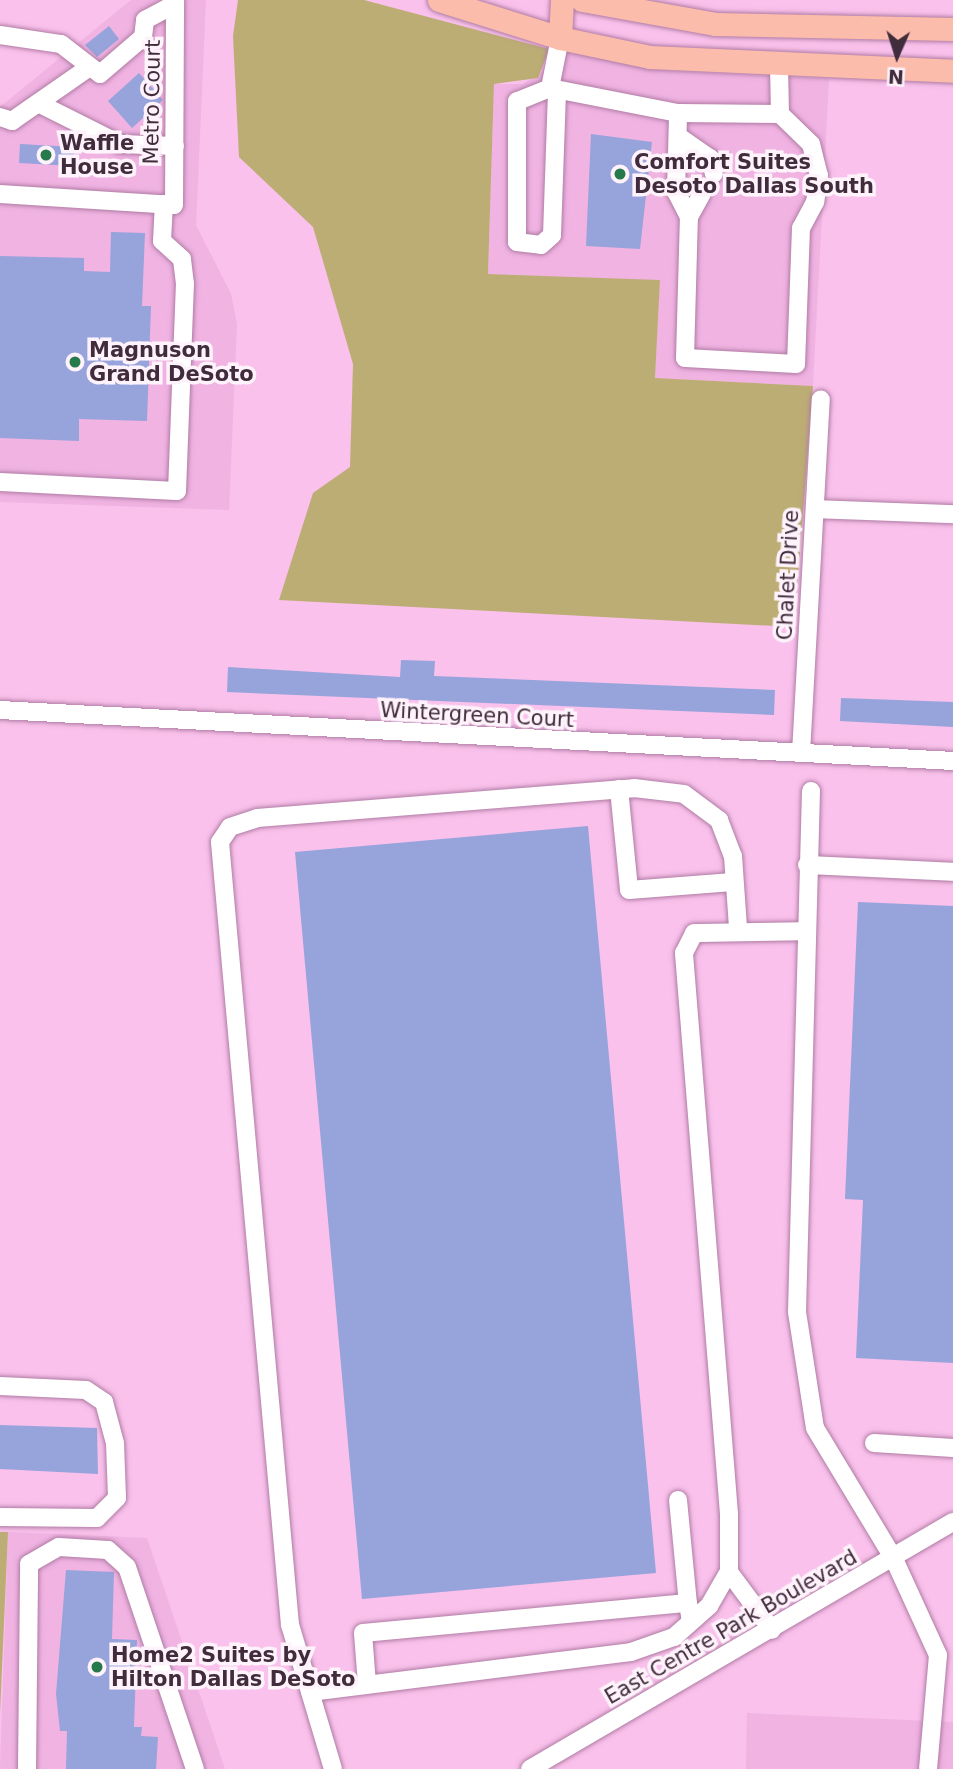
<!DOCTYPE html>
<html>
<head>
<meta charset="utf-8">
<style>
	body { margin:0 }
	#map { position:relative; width:953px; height:1769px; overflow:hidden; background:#f9c1eb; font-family:"DejaVu Sans",sans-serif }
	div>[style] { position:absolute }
	.built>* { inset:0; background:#f0b3e2 }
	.green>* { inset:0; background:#bcad74 }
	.building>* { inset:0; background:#97a3db }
	.roads { filter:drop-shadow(0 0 2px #b07ca4) drop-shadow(0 0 2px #b07ca4) }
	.minor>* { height:18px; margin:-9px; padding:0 9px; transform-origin:9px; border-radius:9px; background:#fff }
	.major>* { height:23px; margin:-11.5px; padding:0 11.5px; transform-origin:11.5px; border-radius:11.5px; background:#fcbcab }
	.dots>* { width:19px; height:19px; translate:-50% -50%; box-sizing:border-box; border:4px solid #fef2fb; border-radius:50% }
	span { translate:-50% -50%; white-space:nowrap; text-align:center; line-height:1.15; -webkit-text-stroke:7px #fef2fb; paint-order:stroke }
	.street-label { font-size:21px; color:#412c3c }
	.poi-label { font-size:21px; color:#412c3c; font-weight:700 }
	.left { translate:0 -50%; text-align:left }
	.north { position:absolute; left:862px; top:21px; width:70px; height:70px; -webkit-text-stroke:5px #fef2fb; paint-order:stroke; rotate:183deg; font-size:19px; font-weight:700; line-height:28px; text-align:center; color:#412c3c }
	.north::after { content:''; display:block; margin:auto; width:24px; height:32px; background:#412c3c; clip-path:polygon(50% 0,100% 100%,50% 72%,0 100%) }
</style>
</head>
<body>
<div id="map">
	<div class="built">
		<i style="clip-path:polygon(131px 0,206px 0,196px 225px,231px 294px,237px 324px,229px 510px,0 502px,0 107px)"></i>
		<i style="clip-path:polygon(549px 49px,670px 71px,829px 79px,813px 386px,655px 378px,660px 281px,488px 274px,494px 84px,523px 84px,545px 70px)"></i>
		<i style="clip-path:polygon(8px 1532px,147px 1538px,225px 1769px,0 1769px)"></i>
		<i style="clip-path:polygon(747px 1713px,953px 1722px,953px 1769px,746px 1769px)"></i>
	</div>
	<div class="green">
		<i style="clip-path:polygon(238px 0,364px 0,549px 49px,538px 78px,494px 84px,488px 274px,660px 280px,655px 378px,813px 386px,794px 627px,279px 600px,313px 493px,350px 467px,353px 364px,313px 227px,239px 157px,233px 36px)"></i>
		<i style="clip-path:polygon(0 1532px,8px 1532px,0 1713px)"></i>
	</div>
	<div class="building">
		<i style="clip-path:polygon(109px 26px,119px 39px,97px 57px,85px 45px)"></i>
		<i style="clip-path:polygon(139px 73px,163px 100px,132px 128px,108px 101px)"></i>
		<i style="clip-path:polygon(591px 134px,652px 142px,640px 249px,586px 246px)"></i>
		<i style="clip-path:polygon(20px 144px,74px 147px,73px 166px,19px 163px)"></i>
		<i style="clip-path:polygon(111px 232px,145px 233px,142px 306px,151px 306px,147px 421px,79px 419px,79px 441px,0 438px,0 256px,84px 258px,84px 271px,110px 272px)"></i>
		<i style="clip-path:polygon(401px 660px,435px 661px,434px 676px,775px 690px,774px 715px,227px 692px,228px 667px,400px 677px)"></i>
		<i style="clip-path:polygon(841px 698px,953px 702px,953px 727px,840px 721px)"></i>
		<i style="clip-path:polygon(588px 826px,656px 1573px,362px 1599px,295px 852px)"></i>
		<i style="clip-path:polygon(858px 902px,953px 906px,953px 1363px,856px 1358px,863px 1200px,845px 1199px)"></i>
		<i style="clip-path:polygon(0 1425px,97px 1428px,98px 1474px,0 1469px)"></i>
		<i style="clip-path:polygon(66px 1570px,114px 1572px,112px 1639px,137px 1640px,134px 1727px,142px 1727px,141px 1736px,158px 1737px,156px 1769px,66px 1769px,67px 1731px,60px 1731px,56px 1694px)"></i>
	</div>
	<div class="roads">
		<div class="minor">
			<i style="left:0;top:35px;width:62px;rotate:8.4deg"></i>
			<i style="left:61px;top:44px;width:49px;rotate:37.6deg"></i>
			<i style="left:100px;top:74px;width:57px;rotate:-40.7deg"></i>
			<i style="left:143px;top:37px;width:17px;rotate:-83deg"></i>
			<i style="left:145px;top:20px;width:34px;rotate:-28deg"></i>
			<i style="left:560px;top:38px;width:51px;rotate:101.3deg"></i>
			<i style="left:550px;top:88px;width:130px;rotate:11.1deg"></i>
			<i style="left:779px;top:66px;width:48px;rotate:88.8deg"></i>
			<i style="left:780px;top:114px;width:43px;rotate:44.1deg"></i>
			<i style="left:811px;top:144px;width:32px;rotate:76deg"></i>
			<i style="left:819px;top:175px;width:27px;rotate:98deg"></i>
			<i style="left:815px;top:202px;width:30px;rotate:118deg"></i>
			<i style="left:801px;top:228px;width:136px;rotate:92.1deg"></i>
			<i style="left:796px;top:364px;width:111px;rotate:-176.9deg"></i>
			<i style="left:685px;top:358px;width:141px;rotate:-88.4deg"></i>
			<i style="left:689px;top:217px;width:28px;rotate:-117deg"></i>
			<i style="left:676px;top:192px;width:79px;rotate:-88.5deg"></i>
			<i style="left:678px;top:113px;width:102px;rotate:0.6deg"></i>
			<i style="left:550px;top:88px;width:35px;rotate:158deg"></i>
			<i style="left:517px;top:101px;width:141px;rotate:90deg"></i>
			<i style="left:517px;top:242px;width:24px;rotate:7deg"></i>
			<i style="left:541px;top:245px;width:15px;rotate:-42deg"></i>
			<i style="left:552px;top:235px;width:143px;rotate:-88deg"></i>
			<i style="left:38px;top:103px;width:92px;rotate:26.6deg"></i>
			<i style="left:120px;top:144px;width:55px;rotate:2.1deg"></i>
			<i style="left:0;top:117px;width:13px;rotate:18deg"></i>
			<i style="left:12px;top:121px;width:93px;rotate:-34.9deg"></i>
			<i style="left:678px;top:136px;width:39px;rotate:35deg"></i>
			<i style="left:710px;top:158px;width:16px;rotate:76deg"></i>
			<i style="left:0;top:194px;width:174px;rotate:3.6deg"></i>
			<i style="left:174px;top:205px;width:205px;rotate:-89.7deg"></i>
			<i style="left:689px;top:217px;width:26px;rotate:-61deg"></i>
			<i style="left:0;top:482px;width:177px;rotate:2.9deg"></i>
			<i style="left:177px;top:491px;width:207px;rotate:-87.8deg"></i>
			<i style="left:185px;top:284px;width:25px;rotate:-97deg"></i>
			<i style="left:182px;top:259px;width:27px;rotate:-138deg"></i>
			<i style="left:162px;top:241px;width:37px;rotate:-87deg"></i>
			<i style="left:815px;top:509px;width:138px;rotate:2.1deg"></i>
			<i style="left:0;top:710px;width:954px;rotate:3.06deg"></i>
			<i style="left:801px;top:753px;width:354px;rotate:-86.8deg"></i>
			<i style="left:619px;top:789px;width:101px;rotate:84.3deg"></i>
			<i style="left:629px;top:890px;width:104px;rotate:-4.4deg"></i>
			<i style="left:811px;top:791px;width:521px;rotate:91.54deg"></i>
			<i style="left:797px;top:1312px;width:117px;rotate:81.2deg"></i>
			<i style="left:815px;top:1428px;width:153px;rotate:58.9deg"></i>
			<i style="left:894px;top:1559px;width:106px;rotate:65.4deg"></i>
			<i style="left:938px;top:1655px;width:114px;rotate:95deg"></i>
			<i style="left:807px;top:865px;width:146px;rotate:2.7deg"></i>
			<i style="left:0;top:1386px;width:86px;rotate:2.7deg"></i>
			<i style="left:86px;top:1390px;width:22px;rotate:34deg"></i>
			<i style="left:104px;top:1402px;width:42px;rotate:75deg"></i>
			<i style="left:115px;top:1443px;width:55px;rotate:87.9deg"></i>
			<i style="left:117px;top:1498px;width:28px;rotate:135deg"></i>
			<i style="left:97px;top:1518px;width:97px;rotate:-179.4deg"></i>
			<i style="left:874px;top:1443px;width:79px;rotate:3.6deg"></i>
			<i style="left:678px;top:1500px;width:103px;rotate:84.5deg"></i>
			<i style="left:729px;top:1572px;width:72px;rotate:53.4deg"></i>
			<i style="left:367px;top:1684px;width:51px;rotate:-94.5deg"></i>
			<i style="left:363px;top:1633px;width:326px;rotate:-5.3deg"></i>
			<i style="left:688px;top:1603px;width:18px;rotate:81deg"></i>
			<i style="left:310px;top:1692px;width:323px;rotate:-7.1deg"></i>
			<i style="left:631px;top:1652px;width:46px;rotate:-19.2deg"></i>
			<i style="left:674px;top:1637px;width:47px;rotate:-41.5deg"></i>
			<i style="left:709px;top:1606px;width:39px;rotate:-60deg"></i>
			<i style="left:729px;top:1572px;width:58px;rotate:-90deg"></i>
			<i style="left:729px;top:1514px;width:563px;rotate:-94.59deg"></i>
			<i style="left:684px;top:953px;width:22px;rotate:-63deg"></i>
			<i style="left:694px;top:933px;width:112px;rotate:-1deg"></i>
			<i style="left:27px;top:1769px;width:205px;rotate:-89.4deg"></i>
			<i style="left:29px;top:1564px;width:34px;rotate:-30deg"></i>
			<i style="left:59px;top:1547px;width:49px;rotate:3.5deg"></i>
			<i style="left:108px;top:1550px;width:25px;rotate:42deg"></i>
			<i style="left:127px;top:1567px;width:213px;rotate:71.4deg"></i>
			<i style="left:333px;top:1769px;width:150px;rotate:-106.6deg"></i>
			<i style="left:290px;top:1625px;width:786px;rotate:-95.11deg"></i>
			<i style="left:220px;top:842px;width:18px;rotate:-56deg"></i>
			<i style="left:230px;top:827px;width:28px;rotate:-18deg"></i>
			<i style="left:257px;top:818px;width:378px;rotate:-4.5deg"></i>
			<i style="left:634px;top:788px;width:50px;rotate:6.8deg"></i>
			<i style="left:684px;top:794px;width:44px;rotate:36.6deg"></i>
			<i style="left:719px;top:820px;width:39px;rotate:69deg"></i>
			<i style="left:733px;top:856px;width:71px;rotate:86deg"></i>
			<i style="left:530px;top:1769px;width:490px;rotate:-30.3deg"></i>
		</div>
		<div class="major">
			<i style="left:439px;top:0;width:127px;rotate:17.4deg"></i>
			<i style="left:560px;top:38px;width:92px;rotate:11.9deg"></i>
			<i style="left:650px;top:57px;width:303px;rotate:2.6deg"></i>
			<i style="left:582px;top:0;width:135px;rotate:10.2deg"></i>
			<i style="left:715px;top:24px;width:238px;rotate:1.2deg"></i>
			<i style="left:560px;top:38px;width:38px;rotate:-87deg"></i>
		</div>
	</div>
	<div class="dots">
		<i style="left:46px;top:155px;background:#25794b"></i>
		<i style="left:620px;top:174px;background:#25794b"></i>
		<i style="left:75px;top:362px;background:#25794b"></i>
		<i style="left:97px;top:1667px;background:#25794b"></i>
	</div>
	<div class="street-label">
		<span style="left:152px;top:102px;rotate:-89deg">Metro Court</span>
		<span style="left:788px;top:575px;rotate:-87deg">Chalet Drive</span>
		<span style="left:477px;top:715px;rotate:3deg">Wintergreen Court</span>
		<span style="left:731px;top:1627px;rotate:-30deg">East Centre Park Boulevard</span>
	</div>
	<div class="poi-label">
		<span class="left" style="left:60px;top:155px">Waffle<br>House</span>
		<span class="left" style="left:634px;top:174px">Comfort Suites<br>Desoto Dallas South</span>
		<span class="left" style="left:89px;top:362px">Magnuson<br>Grand DeSoto</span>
		<span class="left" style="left:111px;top:1667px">Home2 Suites by<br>Hilton Dallas DeSoto</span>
	</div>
	<div class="north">N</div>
</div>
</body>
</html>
